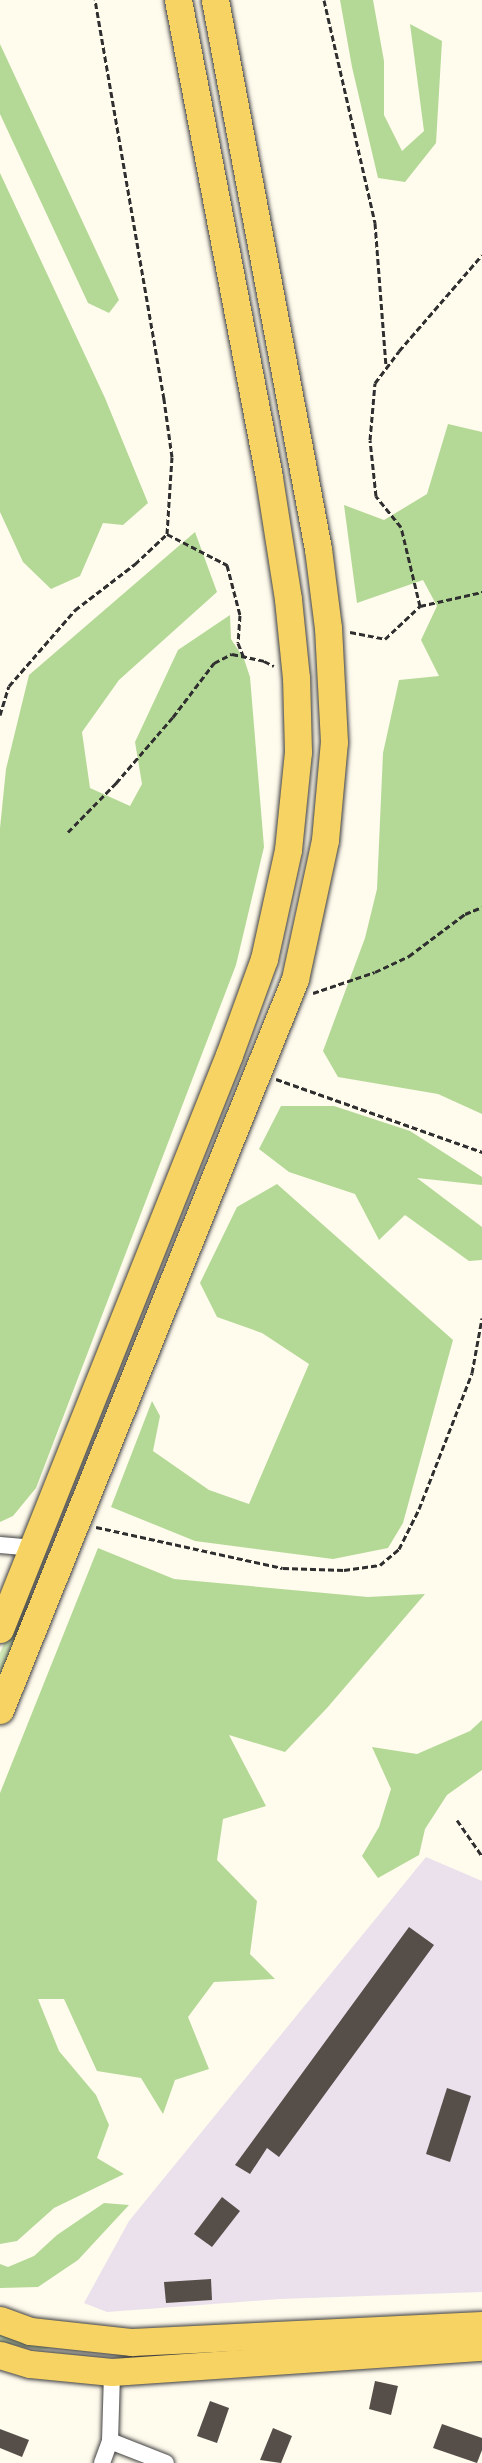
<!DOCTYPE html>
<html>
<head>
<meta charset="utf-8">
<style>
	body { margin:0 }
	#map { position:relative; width:482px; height:2463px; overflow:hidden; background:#fffbed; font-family:"Roboto Serif",serif }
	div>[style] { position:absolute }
	.industrial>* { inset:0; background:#eae1ec }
	.green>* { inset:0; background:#d1e8b7 }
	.forest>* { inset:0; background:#b4d996 }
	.building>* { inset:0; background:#554e49 }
	.path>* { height:3px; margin-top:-1.5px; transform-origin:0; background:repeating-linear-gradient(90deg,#2f2f2f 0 6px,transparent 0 9px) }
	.roads { filter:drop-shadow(0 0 2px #404040) drop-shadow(0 0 2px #404040) }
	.minor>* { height:16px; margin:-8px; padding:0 8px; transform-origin:8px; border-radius:8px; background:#fff }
	.primary>* { height:27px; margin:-13.5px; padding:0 13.5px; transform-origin:13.5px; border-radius:13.5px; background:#f7d364 }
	span { translate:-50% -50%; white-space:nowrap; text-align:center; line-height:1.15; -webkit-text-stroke:6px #fff; paint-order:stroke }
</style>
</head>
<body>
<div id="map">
	<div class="industrial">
		<i style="clip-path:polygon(426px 1857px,482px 1881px,482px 2292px,279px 2299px,107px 2312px,84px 2303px,129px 2221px)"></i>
	</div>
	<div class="green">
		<i style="clip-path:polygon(28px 1593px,32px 1597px,0 1678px,0 1653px,22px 1600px)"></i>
		<i style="clip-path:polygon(0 2330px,49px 2344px,49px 2348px,40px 2350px,10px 2344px,0 2341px)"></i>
	</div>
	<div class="forest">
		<i style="clip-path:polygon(340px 0,373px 0,384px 61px,384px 115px,402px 151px,424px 131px,410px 24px,442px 41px,436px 143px,405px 182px,378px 178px,352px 67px)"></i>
		<i style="clip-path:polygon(0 44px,119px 300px,109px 313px,88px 303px,0 114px)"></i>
		<i style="clip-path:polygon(0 173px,105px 398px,148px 503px,123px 525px,103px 523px,80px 576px,51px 589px,23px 562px,0 512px)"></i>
		<i style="clip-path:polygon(448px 424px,482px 432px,482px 1114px,438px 1094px,338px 1077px,323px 1051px,365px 938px,377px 889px,383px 753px,399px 680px,439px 676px,421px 640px,437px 606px,423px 580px,357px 603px,344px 505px,384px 520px,427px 494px)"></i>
		<i style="clip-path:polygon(195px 532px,217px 592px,119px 680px,82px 732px,90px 788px,130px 806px,142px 784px,135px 742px,178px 650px,230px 615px,231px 639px,244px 659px,250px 677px,264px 847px,236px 965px,36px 1488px,13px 1516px,0 1522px,0 828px,6px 769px,29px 675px)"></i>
		<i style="clip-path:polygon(281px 1106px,334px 1106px,410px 1131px,482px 1177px,482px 1185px,417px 1178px,482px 1227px,482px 1260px,469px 1261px,405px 1215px,379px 1240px,355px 1194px,289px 1172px,259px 1149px)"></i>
		<i style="clip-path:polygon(277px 1184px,453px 1340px,403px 1523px,388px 1548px,333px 1559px,195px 1541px,111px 1507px,152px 1401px,160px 1416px,153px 1451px,209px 1490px,249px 1504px,309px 1364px,262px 1333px,217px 1317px,200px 1283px,237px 1207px)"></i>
		<i style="clip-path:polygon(98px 1548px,174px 1579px,368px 1597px,425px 1594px,327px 1708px,285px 1752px,229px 1735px,266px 1806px,223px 1819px,217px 1860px,257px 1901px,250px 1954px,275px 1979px,214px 1982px,188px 2017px,209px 2069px,175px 2080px,163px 2114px,141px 2078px,97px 2071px,64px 1999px,38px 1999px,59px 2051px,96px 2095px,109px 2125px,97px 2158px,124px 2174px,54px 2208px,17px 2241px,0 2244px,0 1793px)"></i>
		<i style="clip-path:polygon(482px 1720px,482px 1770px,447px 1795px,425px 1829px,419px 1855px,378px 1878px,362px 1856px,379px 1827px,391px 1789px,372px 1747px,417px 1754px,470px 1731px)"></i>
		<i style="clip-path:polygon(104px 2203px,129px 2205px,78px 2260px,38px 2287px,0 2288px,0 2264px,8px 2267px,34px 2256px,57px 2235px)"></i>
	</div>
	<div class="building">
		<i style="clip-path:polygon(409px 1927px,434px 1945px,279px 2157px,267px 2148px,250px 2174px,235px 2165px)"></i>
		<i style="clip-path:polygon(447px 2088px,471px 2096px,450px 2162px,426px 2154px)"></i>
		<i style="clip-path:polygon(222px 2197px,240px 2211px,212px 2247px,194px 2234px)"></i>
		<i style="clip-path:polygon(211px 2279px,212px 2300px,166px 2303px,164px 2282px)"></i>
		<i style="clip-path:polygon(375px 2381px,398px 2386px,391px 2415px,369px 2409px)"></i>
		<i style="clip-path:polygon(210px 2401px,229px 2408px,217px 2443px,197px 2436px)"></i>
		<i style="clip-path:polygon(442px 2424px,482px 2438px,482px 2450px,477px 2463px,433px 2448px)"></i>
		<i style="clip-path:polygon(273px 2428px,292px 2436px,281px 2463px,260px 2460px)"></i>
		<i style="clip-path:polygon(0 2429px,29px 2440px,22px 2457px,0 2448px)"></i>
	</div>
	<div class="path">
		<i style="left:324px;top:0;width:229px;rotate:77.1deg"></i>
		<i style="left:375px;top:223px;width:143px;rotate:85.6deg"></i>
		<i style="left:167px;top:534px;width:68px;rotate:27.3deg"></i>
		<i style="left:227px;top:565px;width:52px;rotate:75.4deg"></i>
		<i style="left:240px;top:615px;width:28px;rotate:94deg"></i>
		<i style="left:238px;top:643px;width:16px;rotate:68deg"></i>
		<i style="left:420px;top:606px;width:81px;rotate:-103.5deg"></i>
		<i style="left:401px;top:527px;width:40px;rotate:-129deg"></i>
		<i style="left:376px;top:496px;width:56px;rotate:-96.1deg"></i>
		<i style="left:370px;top:440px;width:57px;rotate:-85deg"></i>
		<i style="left:375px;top:383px;width:40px;rotate:-53deg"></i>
		<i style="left:399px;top:351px;width:127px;rotate:-49.2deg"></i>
		<i style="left:350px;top:632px;width:36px;rotate:11deg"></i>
		<i style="left:385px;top:639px;width:48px;rotate:-43.3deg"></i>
		<i style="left:420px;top:606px;width:64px;rotate:-12.7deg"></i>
		<i style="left:0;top:715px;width:30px;rotate:-73deg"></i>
		<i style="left:9px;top:686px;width:101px;rotate:-49deg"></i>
		<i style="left:75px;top:610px;width:76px;rotate:-37.5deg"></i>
		<i style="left:135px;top:564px;width:44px;rotate:-43.2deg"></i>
		<i style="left:167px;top:534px;width:77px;rotate:-86.3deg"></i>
		<i style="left:172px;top:457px;width:59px;rotate:-97.9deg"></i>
		<i style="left:164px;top:399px;width:405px;rotate:-99.8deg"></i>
		<i style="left:68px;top:832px;width:69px;rotate:-45.6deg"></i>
		<i style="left:116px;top:783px;width:87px;rotate:-49.2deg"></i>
		<i style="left:173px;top:717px;width:68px;rotate:-52.8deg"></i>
		<i style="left:214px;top:663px;width:20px;rotate:-27deg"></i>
		<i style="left:232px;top:654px;width:33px;rotate:12deg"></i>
		<i style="left:264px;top:661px;width:11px;rotate:27deg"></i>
		<i style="left:313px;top:993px;width:65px;rotate:-18.7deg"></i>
		<i style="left:375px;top:972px;width:38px;rotate:-25deg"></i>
		<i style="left:409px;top:956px;width:70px;rotate:-36.9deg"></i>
		<i style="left:465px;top:914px;width:18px;rotate:-22deg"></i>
		<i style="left:276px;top:1079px;width:219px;rotate:19.5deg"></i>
		<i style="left:96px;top:1527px;width:191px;rotate:12.4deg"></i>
		<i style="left:283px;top:1568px;width:61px;rotate:1.9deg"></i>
		<i style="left:344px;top:1570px;width:36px;rotate:-8deg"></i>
		<i style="left:380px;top:1565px;width:25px;rotate:-40deg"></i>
		<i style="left:399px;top:1549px;width:45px;rotate:-63.4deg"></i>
		<i style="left:419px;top:1509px;width:146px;rotate:-68.7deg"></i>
		<i style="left:472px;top:1373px;width:56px;rotate:-79.7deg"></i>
		<i style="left:457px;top:1820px;width:44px;rotate:55.2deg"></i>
	</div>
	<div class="roads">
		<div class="minor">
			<i style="left:0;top:1545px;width:32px;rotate:5deg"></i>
			<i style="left:110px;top:2441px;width:60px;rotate:21.4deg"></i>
			<i style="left:102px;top:2463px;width:23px;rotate:-70deg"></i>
			<i style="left:110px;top:2441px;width:69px;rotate:-88.3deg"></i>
		</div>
		<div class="primary">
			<i style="left:0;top:1629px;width:618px;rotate:-68.25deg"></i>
			<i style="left:229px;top:1055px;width:102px;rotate:-70deg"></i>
			<i style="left:264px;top:959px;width:112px;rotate:-77.6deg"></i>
			<i style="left:288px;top:850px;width:99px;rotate:-84.2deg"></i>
			<i style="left:298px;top:752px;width:74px;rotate:-91.5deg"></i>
			<i style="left:296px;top:678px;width:79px;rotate:-95.8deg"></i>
			<i style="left:288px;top:599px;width:123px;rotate:-98.9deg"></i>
			<i style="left:269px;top:477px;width:486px;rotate:-100.8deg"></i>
			<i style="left:0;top:1710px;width:788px;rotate:-68.02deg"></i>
			<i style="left:295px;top:979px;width:142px;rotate:-77.8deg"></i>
			<i style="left:325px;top:840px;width:98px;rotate:-84.8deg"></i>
			<i style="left:334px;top:742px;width:114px;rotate:-93deg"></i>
			<i style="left:328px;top:628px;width:80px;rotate:-97.2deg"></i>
			<i style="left:318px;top:549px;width:559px;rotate:-100.63deg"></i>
			<i style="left:0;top:2320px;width:32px;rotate:20deg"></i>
			<i style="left:30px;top:2331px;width:103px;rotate:6.2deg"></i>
			<i style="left:132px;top:2342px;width:350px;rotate:-2.8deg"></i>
			<i style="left:0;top:2355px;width:31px;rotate:17deg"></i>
			<i style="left:30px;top:2364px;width:82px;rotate:5.6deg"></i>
			<i style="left:112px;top:2372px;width:371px;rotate:-3.9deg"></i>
		</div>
	</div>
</div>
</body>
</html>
